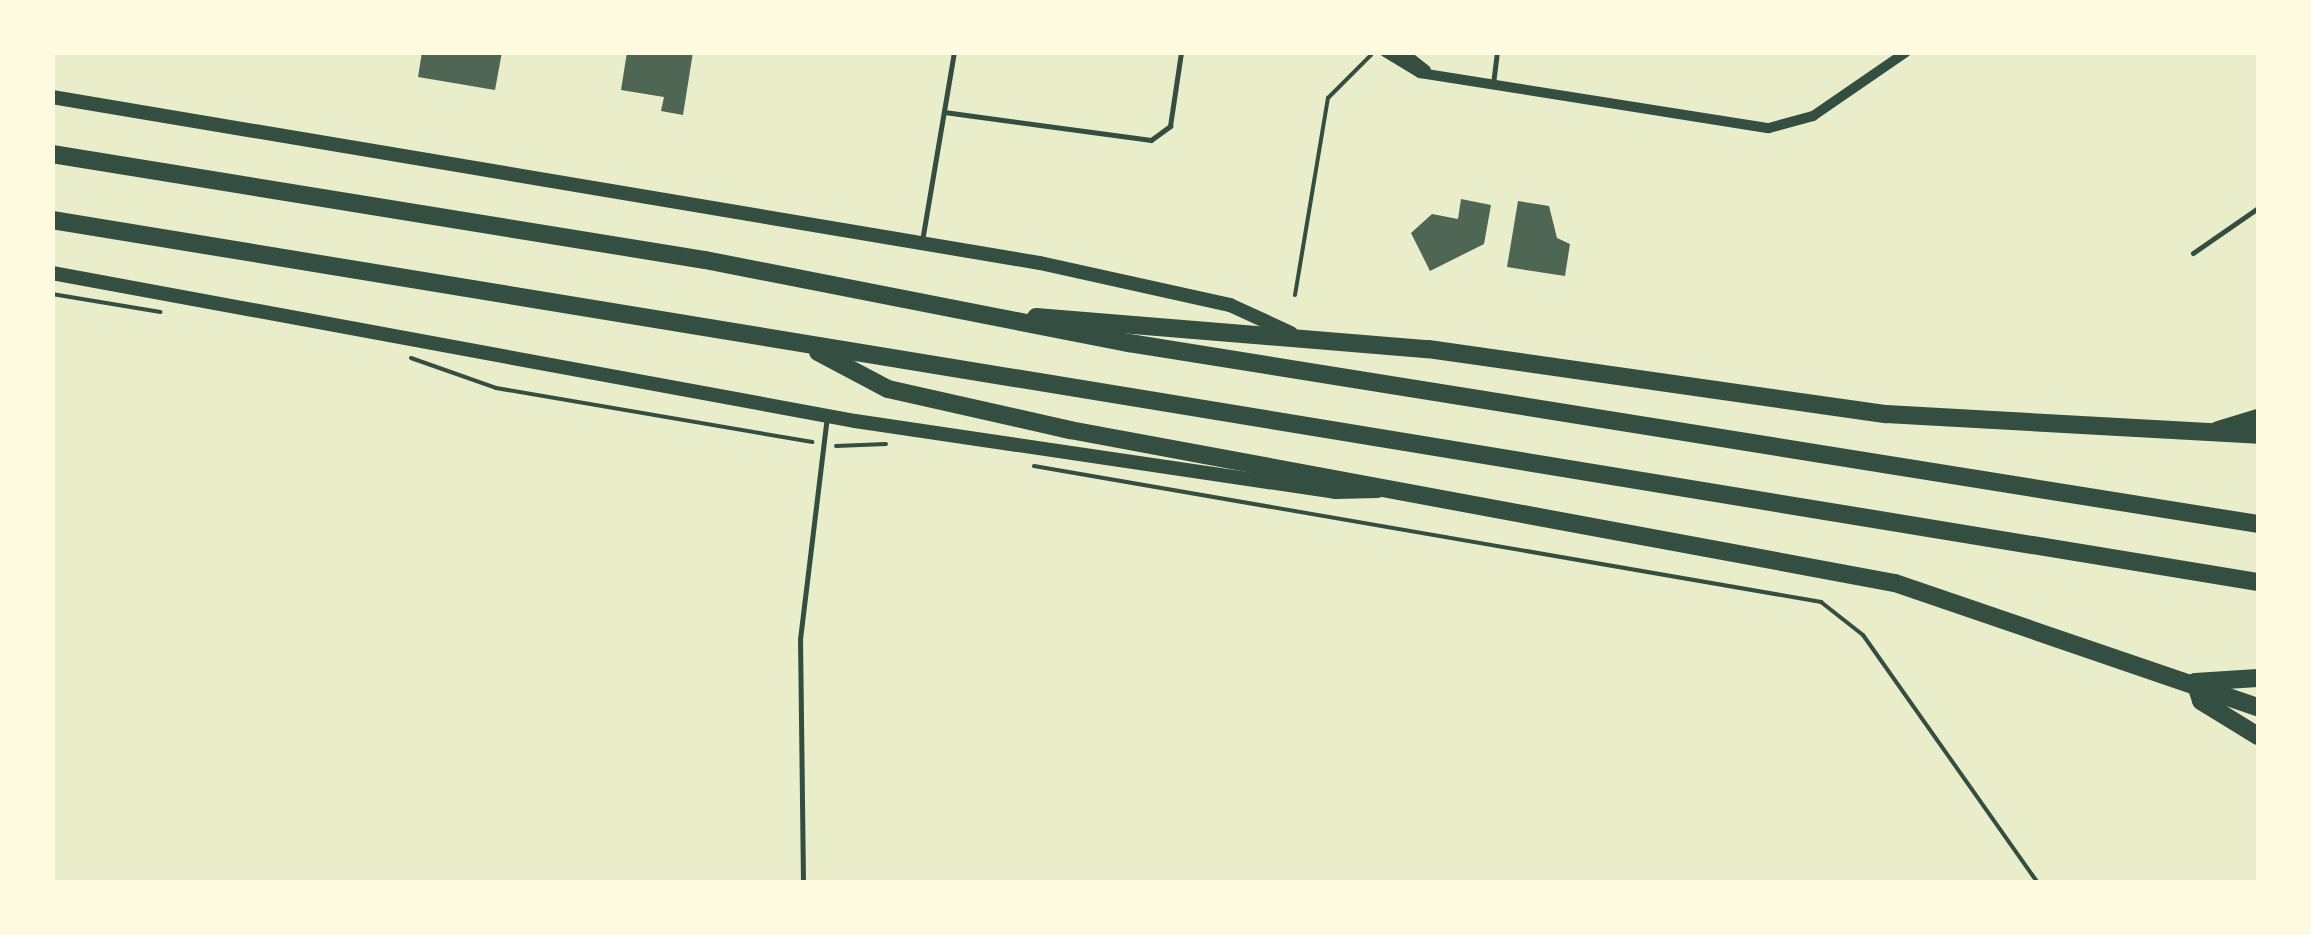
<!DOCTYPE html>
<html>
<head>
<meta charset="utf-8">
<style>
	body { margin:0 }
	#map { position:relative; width:2311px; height:935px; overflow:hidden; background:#e9edc9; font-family:Signika,sans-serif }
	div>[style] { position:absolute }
	.building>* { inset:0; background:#4f6655 }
	.path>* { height:4px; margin:-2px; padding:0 2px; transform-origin:2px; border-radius:2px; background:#344e41 }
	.service>* { height:5px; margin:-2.5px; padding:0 2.5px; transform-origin:2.5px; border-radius:2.5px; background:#344e41 }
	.minor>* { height:10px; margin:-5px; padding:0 5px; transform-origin:5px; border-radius:5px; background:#344e41 }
	.tertiary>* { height:14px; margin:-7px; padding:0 7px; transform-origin:7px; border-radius:7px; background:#344e41 }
	.trunk>* { height:18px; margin:-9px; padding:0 9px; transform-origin:9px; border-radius:9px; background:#344e41 }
	span { translate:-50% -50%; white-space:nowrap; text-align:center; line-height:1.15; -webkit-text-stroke:9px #fefae0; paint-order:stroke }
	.frame { position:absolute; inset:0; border:55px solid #fefae0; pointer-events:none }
</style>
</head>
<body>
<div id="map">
	<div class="building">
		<i style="clip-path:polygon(422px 52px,502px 52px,495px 90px,418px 77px)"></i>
		<i style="clip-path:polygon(627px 52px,693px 52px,683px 115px,661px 111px,664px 97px,621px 90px)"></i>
		<i style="clip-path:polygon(1461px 199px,1491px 205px,1484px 244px,1430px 271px,1411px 233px,1432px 214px,1458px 219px)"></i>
		<i style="clip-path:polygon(1518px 201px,1549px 206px,1557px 238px,1570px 244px,1565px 276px,1507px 267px)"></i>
	</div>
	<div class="path">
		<i style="left:52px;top:294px;width:110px;rotate:9.4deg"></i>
		<i style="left:1295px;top:295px;width:200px;rotate:-80.5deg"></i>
		<i style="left:1328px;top:98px;width:61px;rotate:-45deg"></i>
		<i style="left:411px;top:358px;width:90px;rotate:19.4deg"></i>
		<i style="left:496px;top:388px;width:321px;rotate:9.7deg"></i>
		<i style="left:836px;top:446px;width:50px;rotate:-2.3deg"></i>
		<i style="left:1034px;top:466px;width:799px;rotate:9.8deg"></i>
		<i style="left:1821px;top:602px;width:53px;rotate:38.2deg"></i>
		<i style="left:1863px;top:635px;width:302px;rotate:54.8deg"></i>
	</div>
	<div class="service">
		<i style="left:1493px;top:84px;width:32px;rotate:-83deg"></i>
		<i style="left:944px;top:112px;width:209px;rotate:7.7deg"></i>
		<i style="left:1151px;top:140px;width:24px;rotate:-36deg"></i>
		<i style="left:1170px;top:126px;width:75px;rotate:-81.5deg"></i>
		<i style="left:922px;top:241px;width:192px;rotate:-80.4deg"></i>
		<i style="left:2193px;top:253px;width:79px;rotate:-34.7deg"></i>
		<i style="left:803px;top:882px;width:243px;rotate:-90.7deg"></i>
		<i style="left:800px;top:639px;width:224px;rotate:-83.1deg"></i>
	</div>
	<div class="minor">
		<i style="left:1385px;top:52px;width:41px;rotate:31deg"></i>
		<i style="left:1420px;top:73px;width:353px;rotate:9deg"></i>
		<i style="left:1769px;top:128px;width:46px;rotate:-15.3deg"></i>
		<i style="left:1813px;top:116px;width:113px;rotate:-34.5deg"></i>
		<i style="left:1403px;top:52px;width:29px;rotate:38deg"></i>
	</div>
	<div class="tertiary">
		<i style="left:52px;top:97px;width:1002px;rotate:9.54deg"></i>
		<i style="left:1040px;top:263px;width:195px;rotate:12.5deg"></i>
		<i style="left:1230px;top:305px;width:67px;rotate:24.7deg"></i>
		<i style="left:52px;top:273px;width:817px;rotate:10.44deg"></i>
		<i style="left:855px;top:421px;width:485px;rotate:8.4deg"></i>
		<i style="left:1335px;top:492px;width:43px;rotate:-1.3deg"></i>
	</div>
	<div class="trunk">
		<i style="left:52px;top:154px;width:662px;rotate:9.22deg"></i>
		<i style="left:705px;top:260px;width:432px;rotate:11.1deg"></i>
		<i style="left:1129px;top:343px;width:1143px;rotate:9.11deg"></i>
		<i style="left:52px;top:220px;width:2236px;rotate:9.32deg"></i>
		<i style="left:1036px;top:317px;width:393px;rotate:4.7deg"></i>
		<i style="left:1428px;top:349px;width:463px;rotate:8.1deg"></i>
		<i style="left:1886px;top:414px;width:373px;rotate:3.2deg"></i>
		<i style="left:818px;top:352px;width:79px;rotate:27.9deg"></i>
		<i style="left:888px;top:389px;width:187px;rotate:12.7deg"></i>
		<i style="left:1070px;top:430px;width:839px;rotate:10.51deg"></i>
		<i style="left:1895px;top:583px;width:384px;rotate:18.9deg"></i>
		<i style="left:2218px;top:430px;width:42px;rotate:-16.7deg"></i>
		<i style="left:2195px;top:682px;width:20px;rotate:72deg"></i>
		<i style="left:2201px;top:701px;width:67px;rotate:31.6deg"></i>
		<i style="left:2195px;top:682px;width:63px;rotate:-3.6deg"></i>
	</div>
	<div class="frame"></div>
</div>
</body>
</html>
